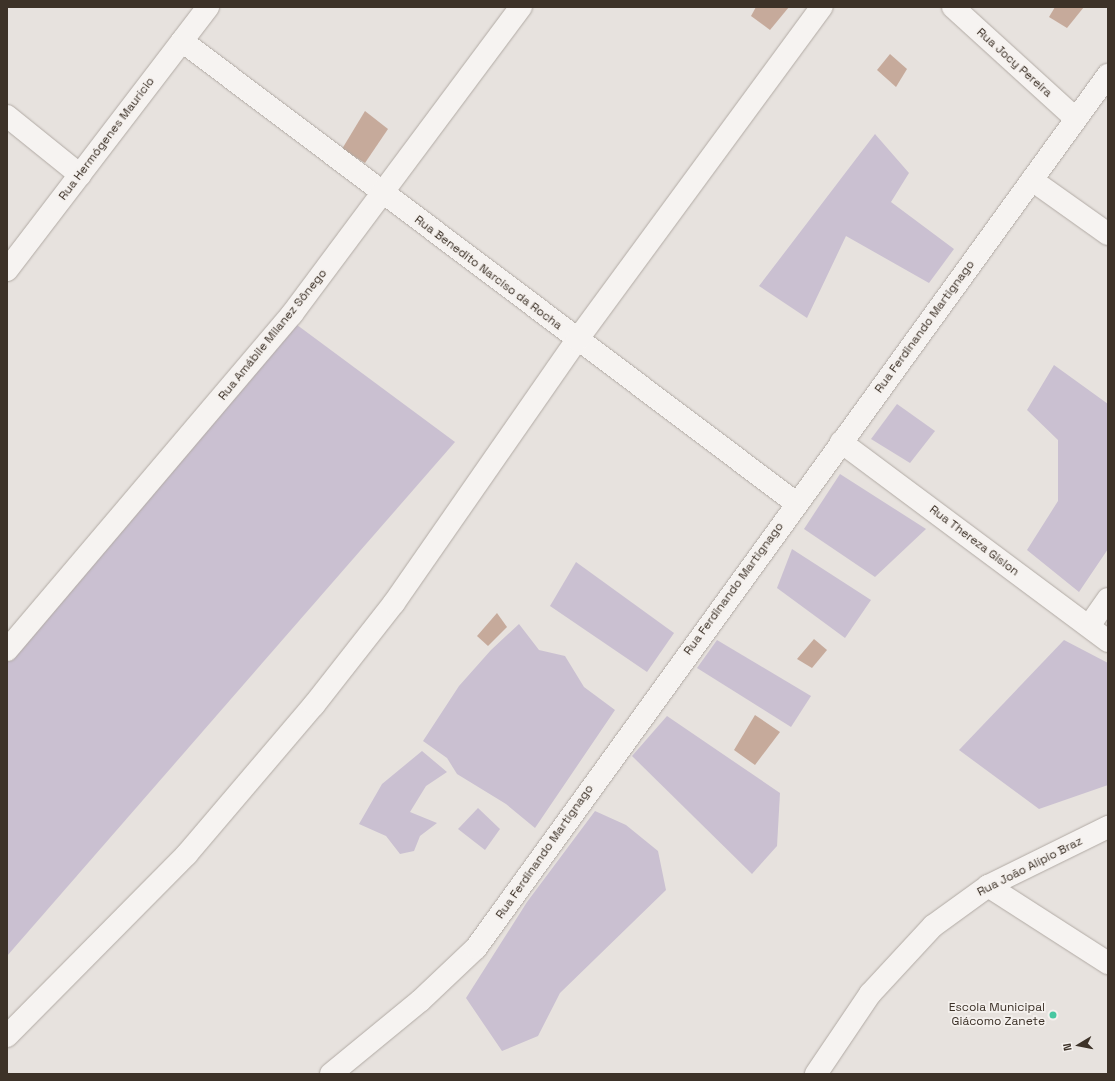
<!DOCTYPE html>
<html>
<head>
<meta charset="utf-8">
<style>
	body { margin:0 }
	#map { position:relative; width:1115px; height:1081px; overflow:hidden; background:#e7e2de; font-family:"Space Grotesk",sans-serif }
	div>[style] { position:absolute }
	.green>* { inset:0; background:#cac0d1 }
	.water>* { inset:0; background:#c6aa9b }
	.roads { filter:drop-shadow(0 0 1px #b1aaa4) drop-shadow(0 0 1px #b1aaa4) }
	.minor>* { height:22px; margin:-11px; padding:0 11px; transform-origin:11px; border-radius:11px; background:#f6f3f1 }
	.dots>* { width:11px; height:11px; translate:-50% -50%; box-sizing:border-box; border:2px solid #f5f1ee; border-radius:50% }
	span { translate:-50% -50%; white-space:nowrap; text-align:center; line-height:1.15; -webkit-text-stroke:3.5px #f5f1ee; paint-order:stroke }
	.street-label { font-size:12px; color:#3d3228 }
	.poi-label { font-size:12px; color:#3d3228 }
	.right { translate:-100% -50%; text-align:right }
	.frame { position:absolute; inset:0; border:8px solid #3d3228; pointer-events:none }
	.north { position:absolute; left:1059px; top:1025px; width:40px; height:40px; -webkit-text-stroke:3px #f5f1ee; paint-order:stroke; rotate:260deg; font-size:11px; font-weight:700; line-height:16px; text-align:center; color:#3d3228 }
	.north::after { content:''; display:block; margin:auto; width:14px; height:18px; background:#3d3228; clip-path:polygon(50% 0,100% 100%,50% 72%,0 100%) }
</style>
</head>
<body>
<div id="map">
	<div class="green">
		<i style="clip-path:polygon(875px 134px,909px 173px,891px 202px,954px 249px,929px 283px,846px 236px,807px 318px,759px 286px)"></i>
		<i style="clip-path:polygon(289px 319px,455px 442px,7px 956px,7px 651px)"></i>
		<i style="clip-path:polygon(1054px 365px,1108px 404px,1108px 549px,1079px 592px,1027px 550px,1058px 501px,1058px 440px,1027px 410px)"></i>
		<i style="clip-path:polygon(897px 404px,935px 431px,910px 463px,871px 439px)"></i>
		<i style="clip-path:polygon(840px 474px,926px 529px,875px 577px,804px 529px)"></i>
		<i style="clip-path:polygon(792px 549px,871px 600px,845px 638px,777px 588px)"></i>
		<i style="clip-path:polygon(576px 562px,674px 633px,647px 672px,550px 606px)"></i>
		<i style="clip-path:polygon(519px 624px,539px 650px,565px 656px,584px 687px,615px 710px,535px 828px,506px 804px,457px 774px,447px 758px,423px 741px,459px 686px,491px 650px)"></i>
		<i style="clip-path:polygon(717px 640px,811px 696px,791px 727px,697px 668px)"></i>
		<i style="clip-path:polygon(1064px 640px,1108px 663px,1108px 785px,1039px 809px,959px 750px)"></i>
		<i style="clip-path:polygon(667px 716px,780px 793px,777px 846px,752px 874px,632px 756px)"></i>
		<i style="clip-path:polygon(422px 751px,447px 772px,426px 786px,410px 812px,437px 823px,420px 836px,414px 851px,400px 854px,386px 836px,359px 824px,382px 784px)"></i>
		<i style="clip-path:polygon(478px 808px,500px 829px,485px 850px,458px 829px)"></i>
		<i style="clip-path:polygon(595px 811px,626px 825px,658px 851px,666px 890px,560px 993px,538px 1036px,502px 1051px,466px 998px,527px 902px)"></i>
	</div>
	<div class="water">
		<i style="clip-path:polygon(756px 7px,789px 7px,770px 30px,751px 16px)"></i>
		<i style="clip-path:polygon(1055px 7px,1084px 7px,1067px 28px,1049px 17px)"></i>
		<i style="clip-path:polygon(890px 54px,907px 69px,896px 87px,877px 70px)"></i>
		<i style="clip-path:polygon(365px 111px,388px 129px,365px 163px,342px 149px)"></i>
		<i style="clip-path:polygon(497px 613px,507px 627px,488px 646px,477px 636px)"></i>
		<i style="clip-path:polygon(814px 639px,827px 650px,812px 668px,797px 659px)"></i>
		<i style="clip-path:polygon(755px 715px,780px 732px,755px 765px,734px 750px)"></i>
	</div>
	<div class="roads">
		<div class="minor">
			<i style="left:953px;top:7px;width:166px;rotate:42.3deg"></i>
			<i style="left:182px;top:41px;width:768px;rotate:36.96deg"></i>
			<i style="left:7px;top:116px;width:94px;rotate:38.9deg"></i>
			<i style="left:1032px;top:180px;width:93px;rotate:35.4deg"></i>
			<i style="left:7px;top:270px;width:331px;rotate:-52.6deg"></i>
			<i style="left:841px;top:442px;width:333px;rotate:36.7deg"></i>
			<i style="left:1089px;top:626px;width:33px;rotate:-55deg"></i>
			<i style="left:7px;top:650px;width:441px;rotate:-49.7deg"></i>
			<i style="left:292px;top:314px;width:383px;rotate:-53.3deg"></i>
			<i style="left:988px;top:886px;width:143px;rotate:32.7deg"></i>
			<i style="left:7px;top:1036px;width:256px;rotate:-45.3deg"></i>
			<i style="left:187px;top:854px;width:196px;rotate:-49.6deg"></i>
			<i style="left:314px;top:705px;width:130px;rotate:-51.9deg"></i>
			<i style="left:394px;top:603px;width:320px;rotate:-55.2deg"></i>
			<i style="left:577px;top:340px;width:413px;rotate:-53.7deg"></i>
			<i style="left:331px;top:1074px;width:115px;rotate:-39.4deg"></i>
			<i style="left:420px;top:1001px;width:77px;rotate:-43.4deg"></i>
			<i style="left:476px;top:948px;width:1078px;rotate:-54.1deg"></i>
			<i style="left:816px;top:1074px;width:97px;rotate:-56deg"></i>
			<i style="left:870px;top:994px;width:93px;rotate:-47.2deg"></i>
			<i style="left:933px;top:926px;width:68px;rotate:-36deg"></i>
			<i style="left:988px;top:886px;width:134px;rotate:-26.2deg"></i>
		</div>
	</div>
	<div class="dots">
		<i style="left:1053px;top:1015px;background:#48c7a1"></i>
	</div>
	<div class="street-label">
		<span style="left:1014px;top:63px;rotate:42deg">Rua Jocy Pereira</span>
		<span style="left:107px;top:139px;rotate:-53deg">Rua Hermógenes Maurício</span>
		<span style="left:488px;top:273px;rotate:37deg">Rua Benedito Narciso da Rocha</span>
		<span style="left:925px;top:327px;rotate:-54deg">Rua Ferdinando Martignago</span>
		<span style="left:273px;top:335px;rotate:-51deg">Rua Amábile Milanez Sônego</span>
		<span style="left:974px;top:541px;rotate:37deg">Rua Thereza Gislon</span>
		<span style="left:734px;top:589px;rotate:-54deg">Rua Ferdinando Martignago</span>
		<span style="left:545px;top:852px;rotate:-55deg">Rua Ferdinando Martignago</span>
		<span style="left:1030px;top:867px;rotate:-27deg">Rua João Alípio Braz</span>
	</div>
	<div class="poi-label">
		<span class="right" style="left:1045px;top:1015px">Escola Municipal<br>Giácomo Zanete</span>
	</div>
	<div class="frame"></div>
	<div class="north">N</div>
</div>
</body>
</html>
